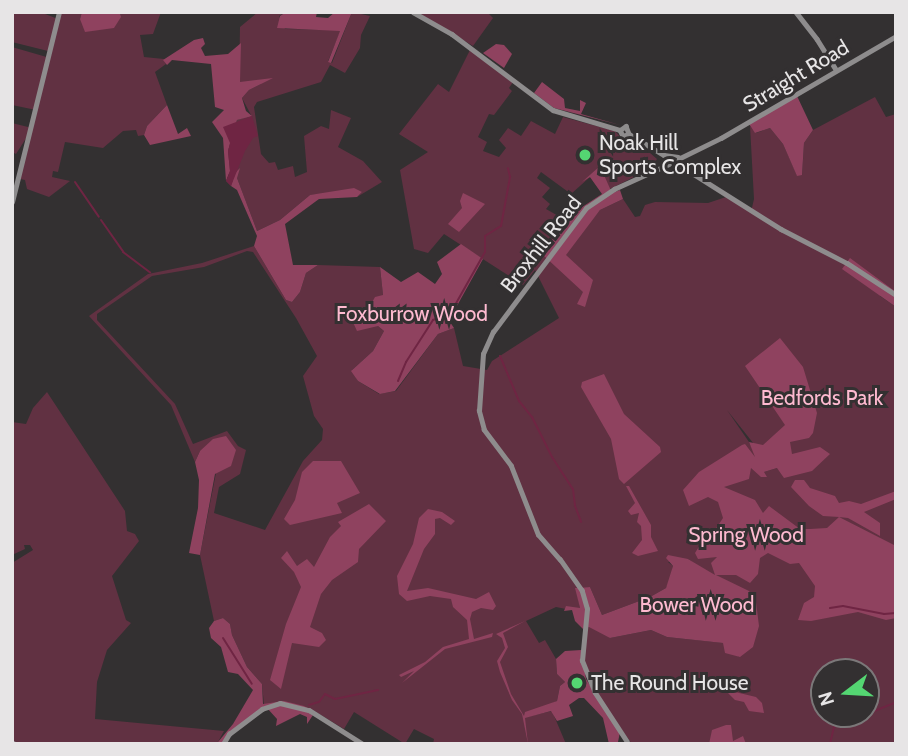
<!DOCTYPE html>
<html>
<head>
<meta charset="utf-8">
<style>
	body { margin:0 }
	#map { position:relative; width:908px; height:756px; overflow:hidden; background:#333031; font-family:Cabin,sans-serif }
	div>[style] { position:absolute }
	.green>* { inset:0; background:#613142 }
	.forest>* { inset:0; background:#8f425f }
	.water>* { inset:0; background:#6f2543 }
	.stream>* { height:2px; margin:-1px; padding:0 1px; transform-origin:1px; border-radius:1px; background:#6f2543 }
	.secondary>* { height:4.5px; margin:-2.25px; padding:0 2.25px; transform-origin:2.25px; border-radius:2.25px; background:#8e8c8d }
	.dots>* { width:19px; height:19px; translate:-50% -50%; box-sizing:border-box; border:4px solid #333031; border-radius:50% }
	span { translate:-50% -50%; white-space:nowrap; text-align:center; line-height:1.15; -webkit-text-stroke:6px #333031; paint-order:stroke }
	.street-label { font-size:21px; color:#e7e5e6 }
	.poi-label { font-size:21px; color:#e7e5e6 }
	.left { translate:0 -50%; text-align:left }
	.park-label { font-size:21px; color:#febad0 }
	.frame { position:absolute; inset:0; border:14px solid #e7e5e6; pointer-events:none }
	.north { position:absolute; left:810px; top:658px; width:70px; height:70px; box-sizing:border-box; background:#333031; border:2px solid #7b7879; border-radius:50%; rotate:253deg; font-size:19px; font-weight:700; line-height:28px; text-align:center; color:#e7e5e6 }
	.north::after { content:''; display:block; margin:auto; width:24px; height:32px; background:#54d672; clip-path:polygon(50% 0,100% 100%,50% 72%,0 100%) }
</style>
</head>
<body>
<div id="map">
	<div class="green">
		<i style="clip-path:polygon(12px 12px,40px 12px,58px 19px,60px 12px,82px 12px,80px 19px,121px 17px,121px 12px,161px 12px,153px 34px,140px 35px,144px 57px,164px 59px,166px 64px,155px 72px,167px 105px,147px 126px,144px 135px,138px 136px,136px 130px,123px 131px,103px 148px,65px 142px,58px 172px,53px 171px,52px 177px,70px 181px,49px 197px,27px 189px,25px 180px,20px 179px,32px 129px,16px 154px,12px 152px,12px 123px,32px 128px,36px 110px,12px 105px,12px 47px,50px 58px,52px 52px,12px 42px)"></i>
		<i style="clip-path:polygon(258px 12px,286px 12px,279px 16px,285px 29px,341px 30px,328px 61px,332px 63px,352px 12px,370px 16px,361px 35px,360px 48px,345px 73px,330px 65px,321px 82px,257px 102px,254px 107px,261px 154px,269px 163px,275px 162px,278px 170px,293px 166px,295px 177px,307px 172px,304px 136px,321px 126px,329px 129px,331px 110px,351px 118px,338px 147px,363px 161px,382px 182px,357px 197px,362px 192px,310px 195px,280px 220px,257px 231px,237px 178px,231px 186px,226px 181px,229px 177px,228px 151px,237px 120px,251px 115px,242px 98px,249px 90px,261px 84px,239px 82px,240px 27px)"></i>
		<i style="clip-path:polygon(417px 12px,487px 12px,493px 18px,473px 46px)"></i>
		<i style="clip-path:polygon(evenodd,470px 50px,513px 82px,509px 88px,512px 91px,494px 115px,489px 114px,478px 137px,487px 142px,483px 151px,499px 157px,506px 148px,499px 140px,508px 128px,521px 136px,531px 121px,555px 134px,563px 117px,615px 131px,622px 139px,635px 140px,657px 159px,652px 168px,602px 193px,590px 177px,571px 194px,541px 172px,537px 178px,550px 188px,542px 197px,550px 204px,546px 209px,583px 230px,600px 210px,623px 199px,635px 217px,640px 216px,645px 205px,655px 202px,708px 203px,726px 197px,751px 212px,754px 199px,750px 126px,756px 133px,770px 128px,783px 144px,797px 175px,802px 175px,804px 143px,813px 130px,875px 97px,886px 117px,896px 114px,896px 295px,880px 296px,896px 307px,896px 744px,632px 744px,599px 698px,583px 661px,588px 614px,610px 638px,651px 630px,667px 637px,724px 643px,739px 657px,704px 570px,688px 559px,668px 562px,673px 566px,671px 577px,666px 588px,650px 597px,602px 615px,590px 587px,576px 588px,580px 608px,576px 611px,556px 607px,526px 621px,539px 643px,545px 640px,556px 659px,557px 674px,565px 682px,560px 686px,557px 701px,526px 717px,552px 711px,566px 744px,433px 744px,434px 739px,414px 729px,405px 744px,354px 712px,344px 729px,316px 712px,264px 705px,262px 684px,247px 667px,232px 635px,230px 624px,223px 618px,214px 621px,200px 555px,216px 473px,200px 451px,195px 462px,171px 405px,89px 316px,148px 274px,202px 263px,254px 246px,286px 300px,292px 302px,300px 292px,306px 273px,318px 265px,380px 267px,383px 295px,378px 326px,384px 331px,373px 351px,352px 370px,358px 381px,379px 394px,396px 391px,438px 334px,454px 328px,463px 366px,487px 370px,492px 361px,559px 318px,535px 270px,523px 285px,444px 234px,428px 253px,414px 249px,400px 170px,428px 152px,399px 134px,438px 84px,449px 92px,470px 50px,247px 251px,253px 252px,296px 318px,317px 356px,303px 376px,314px 416px,323px 429px,322px 440px,303px 461px,265px 530px,214px 513px,219px 487px,240px 474px,246px 450px,238px 446px,227px 431px,193px 444px,175px 404px,97px 320px,97px 314px,152px 276px,204px 267px,247px 251px,470px 50px,727px 410px,761px 453px,777px 468px,764px 472px,749px 442px,727px 410px,470px 50px,824px 672px,866px 672px,866px 714px,824px 714px,824px 672px)"></i>
		<i style="clip-path:polygon(47px 392px,125px 511px,127px 531px,135px 534px,139px 541px,112px 576px,126px 620px,131px 623px,107px 650px,97px 682px,95px 719px,224px 731px,218px 742px,222px 744px,12px 744px,12px 563px,33px 550px,30px 545px,24px 545px,25px 549px,12px 555px,12px 422px,26px 424px,33px 408px)"></i>
	</div>
	<div class="forest">
		<i style="clip-path:polygon(82px 12px,120px 12px,121px 17px,114px 28px,85px 32px,80px 19px)"></i>
		<i style="clip-path:polygon(286px 12px,317px 12px,316px 17px,328px 18px,335px 12px,352px 12px,331px 63px,328px 62px,340px 31px,277px 28px,280px 16px)"></i>
		<i style="clip-path:polygon(203px 38px,205px 44px,201px 48px,205px 56px,228px 54px,241px 43px,240px 82px,273px 78px,249px 90px,242px 98px,246px 111px,252px 116px,237px 120px,228px 151px,230px 171px,226px 181px,223px 138px,212px 122px,224px 110px,215px 107px,211px 64px,172px 60px,167px 65px,163px 60px,194px 40px)"></i>
		<i style="clip-path:polygon(496px 44px,504px 45px,512px 54px,504px 68px,483px 53px)"></i>
		<i style="clip-path:polygon(542px 82px,564px 99px,565px 108px,580px 111px,580px 100px,586px 103px,581px 114px,620px 125px,554px 108px,534px 93px)"></i>
		<i style="clip-path:polygon(797px 96px,813px 130px,804px 143px,802px 175px,797px 176px,783px 144px,770px 128px,755px 133px,749px 124px)"></i>
		<i style="clip-path:polygon(167px 105px,178px 134px,187px 128px,191px 136px,150px 145px,144px 135px,147px 126px)"></i>
		<i style="clip-path:polygon(600px 166px,612px 193px,620px 190px,623px 199px,600px 210px,566px 255px,593px 280px,585px 307px,577px 304px,583px 292px,543px 255px,564px 219px,602px 194px,590px 177px,582px 182px)"></i>
		<i style="clip-path:polygon(240px 168px,237px 178px,257px 231px,280px 220px,310px 195px,354px 188px,362px 192px,357px 197px,319px 199px,285px 224px,293px 265px,318px 265px,306px 273px,300px 292px,292px 302px,286px 300px,254px 246px,257px 236px,237px 190px,231px 186px,235px 173px)"></i>
		<i style="clip-path:polygon(463px 193px,485px 204px,459px 232px,448px 224px,462px 208px,460px 201px)"></i>
		<i style="clip-path:polygon(461px 244px,483px 259px,453px 313px,446px 316px,454px 328px,438px 334px,395px 391px,380px 394px,358px 381px,351px 371px,373px 351px,384px 331px,378px 326px,357px 331px,351px 318px,369px 308px,375px 297px,383px 295px,380px 267px,401px 282px,418px 272px,435px 284px,442px 274px,437px 262px)"></i>
		<i style="clip-path:polygon(850px 258px,896px 292px,896px 307px,842px 269px)"></i>
		<i style="clip-path:polygon(780px 338px,803px 367px,817px 413px,813px 433px,809px 438px,790px 442px,792px 454px,820px 447px,830px 454px,812px 471px,784px 478px,777px 468px,764px 472px,767px 477px,761px 477px,751px 468px,749px 479px,724px 487px,755px 500px,763px 513px,769px 506px,800px 529px,810px 529px,827px 528px,839px 517px,823px 516px,809px 506px,791px 487px,795px 480px,804px 480px,810px 488px,835px 496px,839px 503px,849px 501px,861px 504px,896px 491px,896px 499px,864px 512px,880px 523px,880px 536px,848px 518px,839px 517px,896px 546px,896px 618px,886px 620px,858px 612px,811px 621px,798px 620px,804px 603px,814px 597px,815px 586px,799px 563px,790px 564px,768px 553px,760px 558px,758px 574px,750px 583px,736px 575px,716px 575px,749px 591px,756px 602px,759px 626px,753px 647px,740px 657px,725px 653px,723px 643px,667px 637px,651px 630px,610px 638px,589px 627px,583px 629px,575px 621px,572px 610px,564px 611px,566px 606px,580px 608px,575px 588px,590px 587px,602px 615px,650px 597px,666px 588px,673px 566px,666px 558px,668px 555px,688px 559px,715px 575px,711px 563px,717px 557px,698px 559px,695px 553px,706px 535px,715px 530px,723px 518px,718px 502px,708px 497px,689px 506px,683px 490px,699px 472px,742px 445px,745px 444px,755px 457px,749px 442px,763px 445px,785px 425px,745px 366px)"></i>
		<i style="clip-path:polygon(604px 374px,624px 414px,660px 447px,661px 452px,624px 484px,619px 479px,611px 439px,581px 387px,582px 382px)"></i>
		<i style="clip-path:polygon(226px 436px,236px 450px,231px 466px,215px 474px,200px 555px,189px 553px,198px 508px,199px 480px,195px 462px,200px 451px,213px 439px)"></i>
		<i style="clip-path:polygon(313px 461px,341px 461px,360px 493px,337px 503px,342px 513px,290px 525px,284px 519px,295px 500px,302px 472px)"></i>
		<i style="clip-path:polygon(626px 486px,629px 486px,651px 525px,651px 537px,658px 551px,638px 556px,632px 553px,642px 540px,641px 526px,637px 522px,639px 513px,631px 515px,628px 511px,635px 503px)"></i>
		<i style="clip-path:polygon(369px 504px,386px 521px,359px 549px,358px 562px,332px 580px,321px 594px,310px 627px,322px 633px,326px 640px,319px 647px,292px 643px,281px 689px,270px 680px,286px 624px,301px 587px,294px 572px,281px 558px,287px 551px,297px 566px,307px 559px,314px 567px,330px 537px,341px 526px,338px 522px)"></i>
		<i style="clip-path:polygon(428px 509px,442px 512px,455px 521px,451px 525px,440px 518px,435px 519px,435px 534px,424px 549px,407px 591px,428px 588px,476px 599px,489px 592px,496px 606px,493px 610px,481px 608px,472px 612px,470px 619px,474px 639px,493px 633px,492px 637px,445px 649px,402px 683px,414px 671px,401px 677px,399px 675px,425px 662px,443px 647px,469px 639px,467px 620px,453px 607px,451px 599px,430px 596px,407px 601px,399px 594px,397px 576px,413px 544px,419px 518px)"></i>
		<i style="clip-path:polygon(223px 618px,230px 624px,232px 635px,247px 667px,262px 684px,263px 704px,284px 701px,304px 706px,315px 712px,307px 724px,307px 717px,300px 714px,276px 726px,277px 719px,267px 708px,234px 729px,222px 744px,218px 742px,233px 724px,253px 690px,238px 674px,228px 672px,221px 647px,211px 638px,209px 628px,214px 621px)"></i>
		<i style="clip-path:polygon(525px 621px,503px 633px,508px 647px,500px 662px,511px 694px,524px 716px,525px 712px,557px 701px,560px 686px,565px 682px,557px 674px,556px 659px,565px 651px,581px 650px,586px 679px,620px 732px,618px 742px,609px 744px,603px 718px,584px 698px,579px 698px,569px 705px,573px 716px,557px 721px,551px 711px,525px 718px,528px 744px,522px 714px,512px 700px,500px 672px,497px 661px,505px 648px,502px 638px,496px 634px)"></i>
		<i style="clip-path:polygon(731px 691px,756px 697px,762px 703px,764px 713px,749px 711px,744px 702px,735px 700px,728px 693px)"></i>
		<i style="clip-path:polygon(726px 725px,731px 725px,733px 741px,743px 736px,746px 744px,709px 744px,712px 730px)"></i>
	</div>
	<div class="water">
		<i style="clip-path:polygon(252px 116px,258px 136px,253px 138px,245px 151px,231px 186px,226px 181px,230px 171px,228px 151px,230px 143px,223px 127px)"></i>
	</div>
	<div class="stream">
		<i style="left:75px;top:182px;width:42px;rotate:55.6deg"></i>
		<i style="left:101px;top:220px;width:39px;rotate:55deg"></i>
		<i style="left:123px;top:252px;width:34px;rotate:37deg"></i>
		<i style="left:500px;top:356px;width:49px;rotate:67.1deg"></i>
		<i style="left:519px;top:401px;width:21px;rotate:51deg"></i>
		<i style="left:532px;top:417px;width:45px;rotate:63.4deg"></i>
		<i style="left:552px;top:457px;width:38px;rotate:57deg"></i>
		<i style="left:573px;top:489px;width:17px;rotate:83deg"></i>
		<i style="left:575px;top:506px;width:17px;rotate:69deg"></i>
		<i style="left:398px;top:381px;width:21px;rotate:-67deg"></i>
		<i style="left:406px;top:362px;width:50px;rotate:-57.3deg"></i>
		<i style="left:433px;top:320px;width:18px;rotate:-19deg"></i>
		<i style="left:450px;top:314px;width:71px;rotate:-60.6deg"></i>
		<i style="left:485px;top:252px;width:16px;rotate:-90deg"></i>
		<i style="left:485px;top:236px;width:19px;rotate:-32deg"></i>
		<i style="left:501px;top:226px;width:50px;rotate:-79.6deg"></i>
		<i style="left:510px;top:177px;width:9px;rotate:-103deg"></i>
		<i style="left:830px;top:608px;width:13px;rotate:-9deg"></i>
		<i style="left:843px;top:606px;width:42px;rotate:11deg"></i>
		<i style="left:884px;top:614px;width:12px;rotate:-5deg"></i>
		<i style="left:223px;top:638px;width:54px;rotate:57.8deg"></i>
		<i style="left:309px;top:705px;width:10px;rotate:-17deg"></i>
		<i style="left:319px;top:702px;width:10px;rotate:-53deg"></i>
		<i style="left:325px;top:694px;width:11px;rotate:27deg"></i>
		<i style="left:335px;top:699px;width:44px;rotate:-11.8deg"></i>
		<i style="left:867px;top:714px;width:31px;rotate:-22deg"></i>
		<i style="left:830px;top:744px;width:17px;rotate:-77deg"></i>
		<i style="left:834px;top:727px;width:35px;rotate:-22deg"></i>
	</div>
	<div class="secondary">
		<i style="left:413px;top:12px;width:45px;rotate:29.4deg"></i>
		<i style="left:452px;top:34px;width:126px;rotate:37deg"></i>
		<i style="left:553px;top:110px;width:70px;rotate:16.6deg"></i>
		<i style="left:620px;top:130px;width:7px;rotate:63deg"></i>
		<i style="left:623px;top:136px;width:6px;rotate:-18deg"></i>
		<i style="left:796px;top:12px;width:34px;rotate:52deg"></i>
		<i style="left:817px;top:39px;width:36px;rotate:58deg"></i>
		<i style="left:620px;top:130px;width:7px;rotate:-34deg"></i>
		<i style="left:626px;top:126px;width:9px;rotate:69deg"></i>
		<i style="left:629px;top:134px;width:41px;rotate:31deg"></i>
		<i style="left:664px;top:155px;width:14px;rotate:8deg"></i>
		<i style="left:673px;top:161px;width:128px;rotate:32.2deg"></i>
		<i style="left:781px;top:229px;width:74px;rotate:27.3deg"></i>
		<i style="left:847px;top:263px;width:59px;rotate:33.1deg"></i>
		<i style="left:674px;top:161px;width:52px;rotate:-26.1deg"></i>
		<i style="left:721px;top:138px;width:203px;rotate:-30.2deg"></i>
		<i style="left:12px;top:202px;width:196px;rotate:-76.1deg"></i>
		<i style="left:12px;top:742px;width:4px;rotate:34deg"></i>
		<i style="left:627px;top:742px;width:59px;rotate:-123.1deg"></i>
		<i style="left:595px;top:693px;width:35px;rotate:-112deg"></i>
		<i style="left:582px;top:661px;width:52px;rotate:-84.5deg"></i>
		<i style="left:587px;top:609px;width:19px;rotate:-106deg"></i>
		<i style="left:582px;top:591px;width:38px;rotate:-125deg"></i>
		<i style="left:560px;top:560px;width:33px;rotate:-131deg"></i>
		<i style="left:538px;top:535px;width:74px;rotate:-111.4deg"></i>
		<i style="left:511px;top:466px;width:45px;rotate:-126.9deg"></i>
		<i style="left:484px;top:430px;width:20px;rotate:-105deg"></i>
		<i style="left:479px;top:411px;width:57px;rotate:-86deg"></i>
		<i style="left:483px;top:354px;width:24px;rotate:-66deg"></i>
		<i style="left:493px;top:332px;width:155px;rotate:-53.1deg"></i>
		<i style="left:586px;top:208px;width:34px;rotate:-34deg"></i>
		<i style="left:614px;top:189px;width:60px;rotate:-24.4deg"></i>
		<i style="left:223px;top:744px;width:12px;rotate:-59deg"></i>
		<i style="left:229px;top:734px;width:41px;rotate:-37.1deg"></i>
		<i style="left:262px;top:709px;width:19px;rotate:-18deg"></i>
		<i style="left:280px;top:703px;width:30px;rotate:14deg"></i>
		<i style="left:309px;top:710px;width:64px;rotate:32.2deg"></i>
		<i style="left:621px;top:744px;width:9px"></i>
	</div>
	<div class="dots">
		<i style="left:585px;top:155px;background:#54d672"></i>
		<i style="left:577px;top:683px;background:#54d672"></i>
	</div>
	<div class="street-label">
		<span style="left:796px;top:76px;rotate:-31deg">Straight Road</span>
		<span style="left:541px;top:244px;rotate:-52deg">Broxhill Road</span>
	</div>
	<div class="poi-label">
		<span class="left" style="left:599px;top:155px">Noak Hill<br>Sports Complex</span>
		<span class="left" style="left:591px;top:683px">The Round House</span>
	</div>
	<div class="park-label">
		<span style="left:412px;top:314px">Foxburrow Wood</span>
		<span style="left:822px;top:398px">Bedfords Park</span>
		<span style="left:746px;top:535px">Spring Wood</span>
		<span style="left:697px;top:605px">Bower Wood</span>
	</div>
	<div class="frame"></div>
	<div class="north">N</div>
</div>
</body>
</html>
